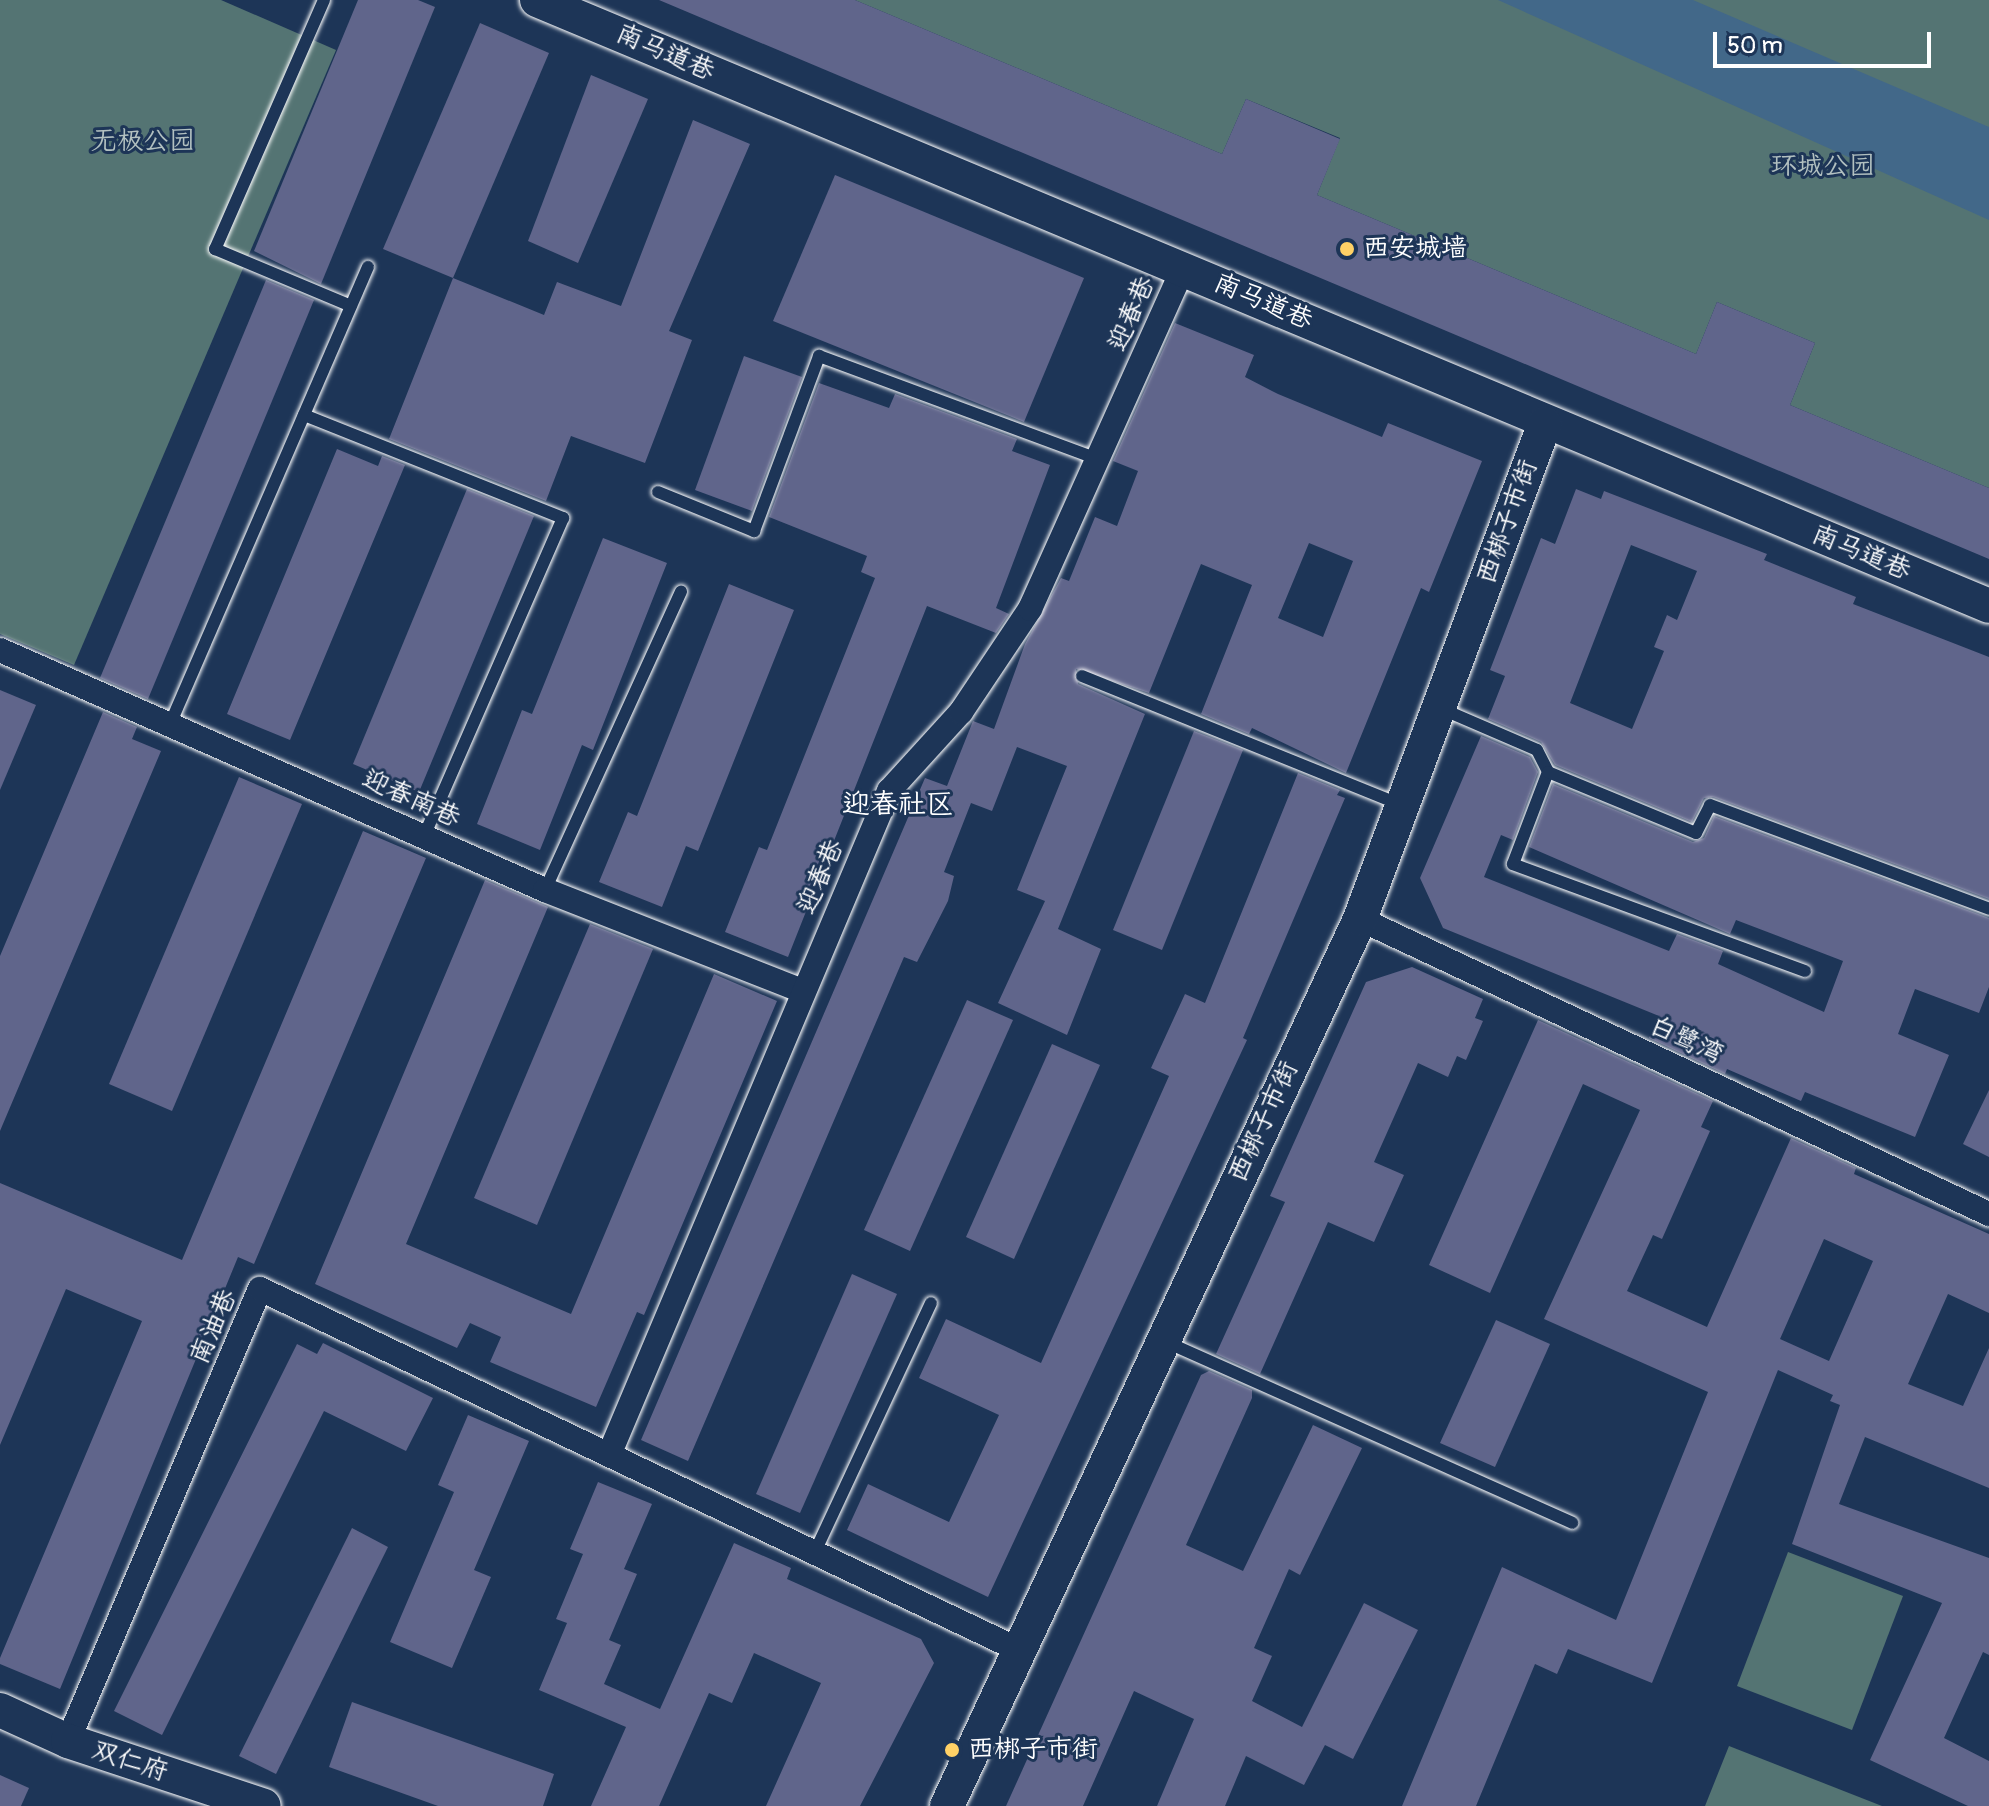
<!DOCTYPE html>
<html>
<head>
<meta charset="utf-8">
<style>
	body { margin:0 }
	#map { position:relative; width:1989px; height:1806px; overflow:hidden; background:#1d3557; font-family:Pangolin,"LXGW WenKai TC",sans-serif }
	div>[style] { position:absolute }
	.green>* { inset:0; background:#547473 }
	.water>* { inset:0; background:#426889 }
	.building>* { inset:0; background:#60658b }
	.roads { filter:drop-shadow(0 0 2px #fff) drop-shadow(0 0 2px #fff) }
	.lane>* { height:12px; margin:-6px; padding:0 6px; transform-origin:6px; border-radius:6px; background:#1d3557 }
	.street>* { height:24px; margin:-12px; padding:0 12px; transform-origin:12px; border-radius:12px; background:#1d3557 }
	.secondary>* { height:34px; margin:-17px; padding:0 17px; transform-origin:17px; border-radius:17px; background:#1d3557 }
	.dots>* { width:22px; height:22px; translate:-50% -50%; box-sizing:border-box; border:4px solid #1d3557; border-radius:50% }
	span { translate:-50% -50%; white-space:nowrap; text-align:center; line-height:1.15; -webkit-text-stroke:6px #1d3557; paint-order:stroke }
	.street-label { font-size:26px; color:#fff }
	.park-label { font-size:26px; color:#b2c0c0 }
	.poi-label { font-size:26px; color:#fff }
	.left { translate:0 -50%; text-align:left }
	.neighbourhood-label { font-size:28px; color:#fff }
	.scale { position:absolute; left:1713px; top:32px; width:218px; height:36px; box-sizing:border-box; border:4px solid #fff; border-top:0; padding-left:10px; font-size:24px; line-height:28px; white-space:nowrap; color:#fff; -webkit-text-stroke:6px #1d3557; paint-order:stroke }
</style>
</head>
<body>
<div id="map">
	<div class="green">
		<i style="clip-path:polygon(0 0,221px 0,336px 50px,74px 665px,0 634px)"></i>
		<i style="clip-path:polygon(855px 0,1989px 0,1989px 488px,1790px 405px,1815px 343px,1717px 302px,1696px 354px,1317px 195px,1340px 138px,1246px 99px,1222px 154px)"></i>
		<i style="clip-path:polygon(1788px 1552px,1903px 1596px,1852px 1730px,1737px 1686px)"></i>
		<i style="clip-path:polygon(1729px 1746px,1882px 1806px,1705px 1806px)"></i>
	</div>
	<div class="water">
		<i style="clip-path:polygon(1498px 0,1693px 0,1989px 127px,1989px 220px)"></i>
	</div>
	<div class="building">
		<i style="clip-path:polygon(358px 0,418px 0,435px 7px,321px 284px,254px 251px)"></i>
		<i style="clip-path:polygon(659px 0,855px 0,1222px 154px,1246px 99px,1340px 139px,1317px 195px,1696px 354px,1717px 302px,1815px 343px,1790px 405px,1989px 488px,1989px 559px)"></i>
		<i style="clip-path:polygon(480px 23px,549px 53px,453px 278px,383px 249px)"></i>
		<i style="clip-path:polygon(591px 75px,648px 99px,578px 263px,528px 241px)"></i>
		<i style="clip-path:polygon(693px 120px,750px 144px,669px 331px,692px 340px,645px 463px,571px 436px,546px 501px,389px 439px,453px 278px,544px 315px,557px 282px,621px 306px)"></i>
		<i style="clip-path:polygon(835px 175px,1084px 278px,1024px 422px,773px 321px)"></i>
		<i style="clip-path:polygon(266px 280px,314px 300px,148px 699px,100px 678px)"></i>
		<i style="clip-path:polygon(evenodd,1175px 323px,1254px 355px,1245px 377px,1278px 394px,1382px 437px,1388px 423px,1482px 461px,1429px 592px,1421px 588px,1346px 773px,1252px 728px,1249px 734px,1201px 714px,1252px 585px,1201px 564px,1149px 693px,1076px 669px,1078px 684px,1145px 714px,1058px 929px,1101px 949px,1067px 1035px,998px 1003px,1045px 901px,1017px 890px,1067px 766px,1017px 747px,992px 811px,971px 803px,944px 872px,954px 876px,948px 901px,917px 962px,904px 957px,688px 1461px,641px 1440px,925px 778px,947px 786px,973px 721px,994px 729px,1025px 644px,1061px 578px,1069px 581px,1095px 517px,1117px 526px,1138px 471px,1113px 461px,1175px 323px,1309px 543px,1353px 561px,1323px 637px,1278px 618px,1309px 543px)"></i>
		<i style="clip-path:polygon(744px 356px,802px 377px,752px 511px,695px 490px)"></i>
		<i style="clip-path:polygon(819px 383px,889px 408px,895px 394px,1017px 439px,1012px 451px,1050px 465px,996px 608px,1009px 614px,996px 633px,927px 606px,788px 957px,725px 932px,759px 847px,767px 850px,875px 578px,861px 572px,867px 556px,769px 517px)"></i>
		<i style="clip-path:polygon(337px 449px,378px 466px,382px 456px,405px 465px,290px 740px,227px 714px)"></i>
		<i style="clip-path:polygon(467px 489px,534px 516px,419px 792px,353px 764px)"></i>
		<i style="clip-path:polygon(evenodd,1576px 489px,1601px 499px,1604px 491px,1767px 554px,1764px 560px,1856px 597px,1853px 604px,1989px 657px,1989px 899px,1713px 797px,1704px 798px,1692px 822px,1555px 765px,1541px 742px,1488px 719px,1505px 676px,1490px 670px,1541px 538px,1555px 544px,1576px 489px,1631px 545px,1697px 571px,1677px 620px,1667px 615px,1654px 647px,1664px 651px,1632px 729px,1570px 703px,1631px 545px)"></i>
		<i style="clip-path:polygon(603px 538px,667px 563px,593px 750px,582px 745px,540px 850px,477px 824px,522px 710px,532px 714px)"></i>
		<i style="clip-path:polygon(729px 584px,794px 610px,698px 851px,686px 846px,662px 907px,599px 882px,628px 812px,637px 816px)"></i>
		<i style="clip-path:polygon(0 690px,36px 705px,0 790px)"></i>
		<i style="clip-path:polygon(103px 712px,137px 727px,132px 739px,161px 751px,0 1131px,0 956px)"></i>
		<i style="clip-path:polygon(1194px 731px,1243px 750px,1162px 950px,1113px 930px)"></i>
		<i style="clip-path:polygon(1481px 736px,1530px 757px,1538px 772px,1513px 840px,1501px 835px,1484px 877px,1669px 951px,1677px 934px,1723px 951px,1718px 964px,1824px 1012px,1843px 961px,1736px 920px,1730px 934px,1529px 847px,1553px 784px,1693px 842px,1704px 838px,1714px 816px,1989px 918px,1989px 987px,1979px 1013px,1915px 989px,1898px 1034px,1949px 1055px,1915px 1137px,1805px 1092px,1801px 1101px,1727px 1069px,1725px 1074px,1649px 1038px,1659px 1016px,1443px 928px,1420px 878px)"></i>
		<i style="clip-path:polygon(1298px 773px,1340px 790px,1337px 795px,1345px 798px,1243px 1038px,1247px 1040px,988px 1597px,847px 1530px,868px 1484px,949px 1522px,999px 1415px,919px 1378px,946px 1319px,1041px 1363px,1169px 1076px,1151px 1068px,1185px 994px,1205px 1003px)"></i>
		<i style="clip-path:polygon(239px 777px,302px 804px,172px 1111px,109px 1084px)"></i>
		<i style="clip-path:polygon(363px 831px,426px 858px,254px 1264px,238px 1257px,60px 1689px,0 1664px,0 1658px,142px 1321px,66px 1289px,0 1445px,0 1183px,182px 1260px)"></i>
		<i style="clip-path:polygon(485px 880px,548px 907px,406px 1244px,571px 1314px,714px 974px,777px 1001px,644px 1315px,637px 1312px,596px 1407px,490px 1362px,501px 1337px,470px 1323px,457px 1348px,315px 1284px)"></i>
		<i style="clip-path:polygon(590px 924px,653px 949px,537px 1225px,474px 1198px)"></i>
		<i style="clip-path:polygon(1412px 967px,1483px 999px,1475px 1018px,1483px 1021px,1466px 1060px,1457px 1056px,1448px 1077px,1418px 1063px,1374px 1162px,1404px 1175px,1374px 1242px,1328px 1222px,1260px 1374px,1216px 1354px,1285px 1202px,1270px 1196px,1366px 982px)"></i>
		<i style="clip-path:polygon(967px 1000px,1013px 1020px,910px 1251px,864px 1230px)"></i>
		<i style="clip-path:polygon(evenodd,1538px 1020px,1713px 1101px,1701px 1127px,1710px 1131px,1662px 1239px,1653px 1235px,1627px 1291px,1707px 1327px,1791px 1138px,1856px 1168px,1854px 1174px,1989px 1234px,1989px 1313px,1948px 1294px,1908px 1384px,1963px 1406px,1989px 1348px,1989px 1488px,1865px 1437px,1839px 1504px,1989px 1558px,1989px 1655px,1983px 1652px,1944px 1738px,1989px 1761px,1989px 1806px,1968px 1806px,1870px 1760px,1942px 1603px,1792px 1544px,1840px 1405px,1830px 1401px,1833px 1395px,1778px 1370px,1652px 1683px,1568px 1649px,1557px 1674px,1535px 1664px,1476px 1806px,1402px 1806px,1502px 1567px,1616px 1620px,1708px 1392px,1544px 1319px,1640px 1110px,1583px 1084px,1490px 1293px,1429px 1265px,1538px 1020px,1824px 1239px,1873px 1261px,1829px 1361px,1780px 1339px,1824px 1239px)"></i>
		<i style="clip-path:polygon(1052px 1044px,1100px 1065px,1014px 1259px,966px 1237px)"></i>
		<i style="clip-path:polygon(1989px 1090px,1989px 1157px,1963px 1144px)"></i>
		<i style="clip-path:polygon(852px 1274px,897px 1294px,800px 1513px,756px 1494px)"></i>
		<i style="clip-path:polygon(1496px 1320px,1550px 1344px,1495px 1467px,1440px 1443px)"></i>
		<i style="clip-path:polygon(323px 1343px,433px 1398px,406px 1451px,324px 1411px,162px 1735px,114px 1711px,297px 1344px,317px 1354px)"></i>
		<i style="clip-path:polygon(1209px 1371px,1252px 1390px,1252px 1398px,1186px 1545px,1243px 1571px,1313px 1425px,1362px 1448px,1300px 1575px,1289px 1569px,1254px 1648px,1272px 1656px,1252px 1701px,1302px 1727px,1364px 1603px,1418px 1630px,1353px 1759px,1325px 1745px,1304px 1785px,1246px 1756px,1225px 1806px,1157px 1806px,1194px 1719px,1134px 1691px,1083px 1806px,1006px 1806px,1201px 1375px)"></i>
		<i style="clip-path:polygon(468px 1415px,529px 1441px,474px 1570px,491px 1577px,452px 1668px,390px 1642px,454px 1492px,438px 1485px)"></i>
		<i style="clip-path:polygon(598px 1482px,652px 1504px,624px 1569px,637px 1574px,609px 1640px,621px 1645px,604px 1684px,660px 1709px,734px 1543px,791px 1568px,787px 1579px,921px 1639px,934px 1663px,860px 1806px,766px 1806px,821px 1683px,754px 1653px,732px 1703px,709px 1693px,659px 1806px,591px 1806px,626px 1727px,539px 1690px,567px 1623px,556px 1619px,583px 1554px,570px 1549px)"></i>
		<i style="clip-path:polygon(352px 1528px,388px 1547px,276px 1774px,239px 1756px)"></i>
		<i style="clip-path:polygon(352px 1702px,554px 1774px,543px 1806px,438px 1806px,329px 1767px)"></i>
		<i style="clip-path:polygon(0 1775px,29px 1788px,21px 1806px,0 1806px)"></i>
	</div>
	<div class="roads">
		<div class="lane">
			<i style="left:324px;top:0;width:272px;rotate:113.6deg"></i>
			<i style="left:215px;top:249px;width:147px;rotate:22.7deg"></i>
			<i style="left:304px;top:415px;width:279px;rotate:21.7deg"></i>
			<i style="left:563px;top:518px;width:347px;rotate:113.6deg"></i>
			<i style="left:658px;top:492px;width:104px;rotate:22.1deg"></i>
			<i style="left:754px;top:531px;width:187px;rotate:-69.6deg"></i>
			<i style="left:819px;top:356px;width:300px;rotate:20.3deg"></i>
			<i style="left:1082px;top:676px;width:345px;rotate:22deg"></i>
			<i style="left:1442px;top:709px;width:103px;rotate:23.3deg"></i>
			<i style="left:1537px;top:750px;width:25px;rotate:63deg"></i>
			<i style="left:171px;top:722px;width:496px;rotate:-66.6deg"></i>
			<i style="left:545px;top:890px;width:328px;rotate:-65.5deg"></i>
			<i style="left:1805px;top:971px;width:311px;rotate:-159.9deg"></i>
			<i style="left:1513px;top:864px;width:98px;rotate:-69.2deg"></i>
			<i style="left:1548px;top:772px;width:160px;rotate:22.4deg"></i>
			<i style="left:1696px;top:833px;width:31px;rotate:-63deg"></i>
			<i style="left:1710px;top:805px;width:298px;rotate:20.4deg"></i>
			<i style="left:1164px;top:1341px;width:447px;rotate:24deg"></i>
			<i style="left:813px;top:1556px;width:279px;rotate:-65deg"></i>
		</div>
		<div class="street">
			<i style="left:0;top:650px;width:596px;rotate:23.77deg"></i>
			<i style="left:545px;top:890px;width:277px;rotate:21.4deg"></i>
			<i style="left:1360px;top:919px;width:695px;rotate:25.13deg"></i>
			<i style="left:609px;top:1455px;width:721px;rotate:-67.14deg"></i>
			<i style="left:889px;top:791px;width:107px;rotate:-47.7deg"></i>
			<i style="left:961px;top:712px;width:124px;rotate:-56.2deg"></i>
			<i style="left:1030px;top:609px;width:374px;rotate:-65.8deg"></i>
			<i style="left:68px;top:1741px;width:491px;rotate:-67deg"></i>
			<i style="left:260px;top:1289px;width:836px;rotate:25.43deg"></i>
		</div>
		<div class="secondary">
			<i style="left:537px;top:0;width:1573px;rotate:22.65deg"></i>
			<i style="left:0;top:1710px;width:75px;rotate:24.5deg"></i>
			<i style="left:68px;top:1741px;width:206px;rotate:18.3deg"></i>
			<i style="left:947px;top:1806px;width:978px;rotate:-65.03deg"></i>
			<i style="left:1360px;top:919px;width:529px;rotate:-69.55deg"></i>
		</div>
	</div>
	<div class="dots">
		<i style="left:1347px;top:249px;background:#ffd166"></i>
		<i style="left:952px;top:1750px;background:#ffd166"></i>
	</div>
	<div class="street-label">
		<span style="left:665px;top:53px;rotate:23deg">南马道巷</span>
		<span style="left:1263px;top:302px;rotate:23deg">南马道巷</span>
		<span style="left:1132px;top:314px;rotate:-67deg">迎春巷</span>
		<span style="left:1508px;top:522px;rotate:-70deg">西梆子市街</span>
		<span style="left:1861px;top:553px;rotate:22deg">南马道巷</span>
		<span style="left:411px;top:799px;rotate:24deg">迎春南巷</span>
		<span style="left:821px;top:877px;rotate:-67deg">迎春巷</span>
		<span style="left:1686px;top:1041px;rotate:25deg">白鹭湾</span>
		<span style="left:1264px;top:1122px;rotate:-65deg">西梆子市街</span>
		<span style="left:214px;top:1327px;rotate:-67deg">南油巷</span>
		<span style="left:130px;top:1762px;rotate:18deg">双仁府</span>
	</div>
	<div class="park-label">
		<span style="left:143px;top:142px">无极公园</span>
		<span style="left:1823px;top:167px">环城公园</span>
	</div>
	<div class="poi-label">
		<span class="left" style="left:1363px;top:249px">西安城墙</span>
		<span class="left" style="left:968px;top:1750px">西梆子市街</span>
	</div>
	<div class="neighbourhood-label">
		<span style="left:898px;top:805px">迎春社区</span>
	</div>
	<div class="scale">50 m</div>
</div>
</body>
</html>
